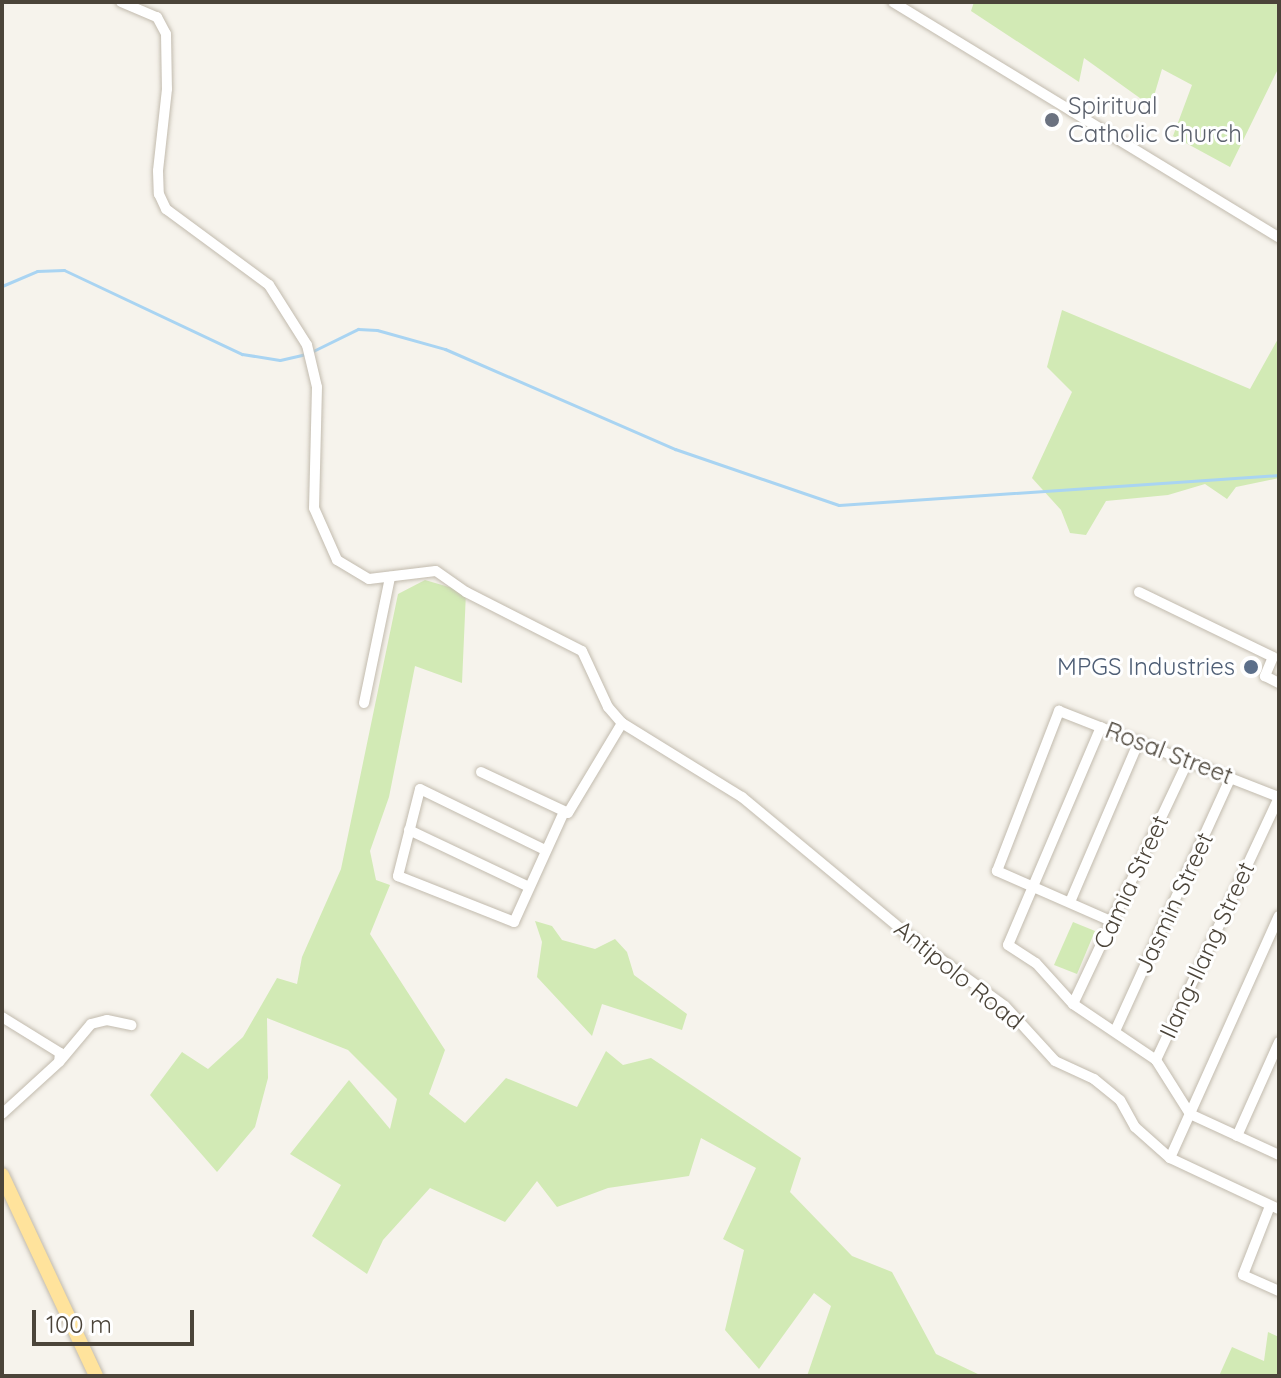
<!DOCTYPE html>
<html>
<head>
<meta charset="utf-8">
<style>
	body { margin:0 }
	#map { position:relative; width:1281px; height:1378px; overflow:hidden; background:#f6f3ec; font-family:Quicksand,sans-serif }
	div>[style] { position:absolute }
	.green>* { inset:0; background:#d2eab5 }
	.stream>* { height:3px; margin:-1.5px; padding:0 1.5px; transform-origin:1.5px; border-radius:1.5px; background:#a9d4f2 }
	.roads { filter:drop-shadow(0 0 2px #c2bbae) drop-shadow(0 0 2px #c2bbae) }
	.minor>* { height:10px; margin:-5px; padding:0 5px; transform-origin:5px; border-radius:5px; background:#fff }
	.major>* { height:14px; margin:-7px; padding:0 7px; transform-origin:7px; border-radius:7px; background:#ffe39c }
	.dots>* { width:22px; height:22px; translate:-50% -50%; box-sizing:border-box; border:4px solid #fff; border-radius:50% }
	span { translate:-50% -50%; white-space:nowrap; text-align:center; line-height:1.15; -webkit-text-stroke:6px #fff; paint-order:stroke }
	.worship-label { font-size:24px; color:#5b616d }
	.left { translate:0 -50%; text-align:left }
	.service-label { font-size:24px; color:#4e5e75 }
	.right { translate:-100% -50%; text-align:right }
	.street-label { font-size:24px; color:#4b4439 }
	.frame { position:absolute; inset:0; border:4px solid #4b4439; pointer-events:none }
	.scale { position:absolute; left:32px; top:1310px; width:162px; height:36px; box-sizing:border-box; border:4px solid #4b4439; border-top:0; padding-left:10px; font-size:24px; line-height:28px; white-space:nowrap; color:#4b4439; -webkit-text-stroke:6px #fff; paint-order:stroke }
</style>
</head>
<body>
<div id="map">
	<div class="green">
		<i style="clip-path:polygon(974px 2px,1279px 2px,1279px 67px,1230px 167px,1173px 136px,1192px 85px,1162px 69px,1151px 106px,1084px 58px,1079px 82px,971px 11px)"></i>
		<i style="clip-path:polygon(1062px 310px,1250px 389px,1279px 337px,1279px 478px,1236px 487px,1227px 499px,1205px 484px,1168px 495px,1106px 501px,1086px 535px,1070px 533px,1061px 510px,1032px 478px,1072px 392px,1047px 367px)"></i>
		<i style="clip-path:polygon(425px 580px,466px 592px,462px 683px,415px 666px,389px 797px,370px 851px,376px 880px,390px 885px,370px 934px,445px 1050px,429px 1094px,465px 1123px,506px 1078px,577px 1107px,606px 1051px,623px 1065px,651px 1058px,801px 1158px,790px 1192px,852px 1256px,892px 1272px,936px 1354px,982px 1376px,807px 1376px,831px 1306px,814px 1293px,759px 1369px,725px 1330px,744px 1250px,723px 1239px,756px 1168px,701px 1138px,689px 1176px,608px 1188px,557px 1207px,537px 1181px,505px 1222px,430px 1188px,383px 1240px,367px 1274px,312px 1236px,341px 1185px,290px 1154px,349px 1080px,390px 1129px,397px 1099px,348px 1050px,267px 1018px,268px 1078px,255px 1127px,217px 1172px,150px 1095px,182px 1052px,208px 1069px,243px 1037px,277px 978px,297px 984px,302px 957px,341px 869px,398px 594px)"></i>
		<i style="clip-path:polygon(535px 921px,552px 926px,562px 940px,595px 949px,615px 939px,627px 952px,634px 975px,687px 1014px,682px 1030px,602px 1004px,592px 1036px,537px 977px,542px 942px)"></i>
		<i style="clip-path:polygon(1073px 922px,1095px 931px,1077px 974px,1054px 965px)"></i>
		<i style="clip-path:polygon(1268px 1332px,1279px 1337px,1279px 1376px,1219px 1376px,1232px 1347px,1264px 1361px)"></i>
	</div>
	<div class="stream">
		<i style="left:2px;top:286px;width:38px;rotate:-23deg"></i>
		<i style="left:37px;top:271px;width:27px;rotate:-2deg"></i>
		<i style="left:64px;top:270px;width:197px;rotate:25.3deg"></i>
		<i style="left:242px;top:354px;width:38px;rotate:9deg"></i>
		<i style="left:280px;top:360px;width:28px;rotate:-13deg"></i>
		<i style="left:307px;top:354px;width:57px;rotate:-26.1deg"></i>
		<i style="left:358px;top:329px;width:19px;rotate:3deg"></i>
		<i style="left:377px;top:330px;width:71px;rotate:15.6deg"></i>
		<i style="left:445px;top:349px;width:251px;rotate:23.5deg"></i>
		<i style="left:675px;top:449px;width:173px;rotate:18.9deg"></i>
		<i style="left:839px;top:505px;width:441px;rotate:-3.9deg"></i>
	</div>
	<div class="roads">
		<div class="minor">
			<i style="left:121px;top:2px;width:39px;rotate:23deg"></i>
			<i style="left:157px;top:17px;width:19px;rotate:62deg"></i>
			<i style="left:166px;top:34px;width:55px;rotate:89deg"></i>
			<i style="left:167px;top:89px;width:82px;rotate:96.3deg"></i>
			<i style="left:158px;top:171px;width:23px;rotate:88deg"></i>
			<i style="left:159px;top:194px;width:17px;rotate:65deg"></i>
			<i style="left:166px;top:209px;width:128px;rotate:36.4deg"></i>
			<i style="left:269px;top:285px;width:71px;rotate:57.7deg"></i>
			<i style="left:307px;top:345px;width:43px;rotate:76.6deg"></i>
			<i style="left:317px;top:387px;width:121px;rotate:91.4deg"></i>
			<i style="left:314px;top:508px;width:57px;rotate:66.1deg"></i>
			<i style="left:337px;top:560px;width:37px;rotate:31deg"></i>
			<i style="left:369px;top:579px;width:67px;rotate:-6.8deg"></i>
			<i style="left:436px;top:571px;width:37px;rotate:35deg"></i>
			<i style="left:466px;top:592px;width:130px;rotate:27deg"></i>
			<i style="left:582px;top:651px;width:62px;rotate:65.1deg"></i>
			<i style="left:608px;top:707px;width:21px;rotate:49deg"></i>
			<i style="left:622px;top:723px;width:141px;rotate:31.7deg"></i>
			<i style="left:742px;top:797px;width:221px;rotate:39.7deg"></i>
			<i style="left:912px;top:938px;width:115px;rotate:36.2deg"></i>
			<i style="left:1005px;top:1006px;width:74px;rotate:47.7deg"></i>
			<i style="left:1055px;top:1061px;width:43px;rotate:24.8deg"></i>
			<i style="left:1094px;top:1079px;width:33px;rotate:39deg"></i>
			<i style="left:1120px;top:1100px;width:31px;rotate:61deg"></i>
			<i style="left:1135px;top:1127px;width:47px;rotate:41.5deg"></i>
			<i style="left:1170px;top:1158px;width:120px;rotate:25.1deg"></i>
			<i style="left:893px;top:2px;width:452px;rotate:31.4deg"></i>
			<i style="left:1139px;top:592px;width:149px;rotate:25.9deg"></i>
			<i style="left:1273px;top:657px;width:21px;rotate:113deg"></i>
			<i style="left:1265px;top:676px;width:16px;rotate:27deg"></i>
			<i style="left:364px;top:703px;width:129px;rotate:-78.3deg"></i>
			<i style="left:1101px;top:727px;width:237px;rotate:113.1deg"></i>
			<i style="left:1008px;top:945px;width:33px;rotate:33deg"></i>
			<i style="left:1036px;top:963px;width:55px;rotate:47.9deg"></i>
			<i style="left:1073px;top:1004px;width:100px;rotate:34deg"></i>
			<i style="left:1156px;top:1060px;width:64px;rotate:57.8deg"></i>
			<i style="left:1190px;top:1114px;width:98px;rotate:24.7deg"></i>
			<i style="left:481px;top:772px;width:96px;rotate:25.2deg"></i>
			<i style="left:568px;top:813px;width:105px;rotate:-59deg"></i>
			<i style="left:409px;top:830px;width:133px;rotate:25.4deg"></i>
			<i style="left:545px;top:850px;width:139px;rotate:-154deg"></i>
			<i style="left:420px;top:789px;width:90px;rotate:104.2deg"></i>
			<i style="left:398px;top:876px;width:125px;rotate:21.6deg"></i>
			<i style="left:514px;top:922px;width:119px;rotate:-65.6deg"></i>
			<i style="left:1070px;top:902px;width:175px;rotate:-66.8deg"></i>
			<i style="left:1113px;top:922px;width:127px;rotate:-156.3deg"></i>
			<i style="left:997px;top:871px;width:172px;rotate:-68.8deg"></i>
			<i style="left:1059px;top:711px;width:236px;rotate:21.4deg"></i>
			<i style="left:1073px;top:1004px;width:269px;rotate:-64.7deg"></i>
			<i style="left:2px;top:1017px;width:68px;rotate:31.8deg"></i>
			<i style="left:60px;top:1053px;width:9px;rotate:96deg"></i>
			<i style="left:59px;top:1062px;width:77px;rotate:137.6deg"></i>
			<i style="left:1116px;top:1029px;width:277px;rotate:-65.5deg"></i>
			<i style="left:1156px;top:1060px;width:290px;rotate:-64.9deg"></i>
			<i style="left:60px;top:1061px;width:48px;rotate:-50deg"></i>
			<i style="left:91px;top:1024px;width:16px;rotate:-14deg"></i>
			<i style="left:107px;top:1020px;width:25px;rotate:12deg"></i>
			<i style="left:1237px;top:1136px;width:103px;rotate:-65.9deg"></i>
			<i style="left:1170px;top:1158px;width:265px;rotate:-65.8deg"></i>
			<i style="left:1270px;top:1206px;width:74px;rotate:111.4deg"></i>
			<i style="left:1243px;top:1275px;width:39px;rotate:24deg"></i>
		</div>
		<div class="major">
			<i style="left:2px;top:1175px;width:222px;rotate:64.9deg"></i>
		</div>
	</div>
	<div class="dots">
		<i style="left:1052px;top:120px;background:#6b7280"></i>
		<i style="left:1251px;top:667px;background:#5c6f8a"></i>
	</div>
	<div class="worship-label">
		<span class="left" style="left:1068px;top:120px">Spiritual<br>Catholic Church</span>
	</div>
	<div class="service-label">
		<span class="right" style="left:1235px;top:667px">MPGS Industries</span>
	</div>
	<div class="street-label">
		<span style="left:1169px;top:753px;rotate:21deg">Rosal Street</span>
		<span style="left:1131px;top:882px;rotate:-65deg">Camia Street</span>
		<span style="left:1174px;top:903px;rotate:-65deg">Jasmin Street</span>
		<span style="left:1207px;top:950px;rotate:-65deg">Ilang-Ilang Street</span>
		<span style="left:959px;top:975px;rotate:39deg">Antipolo Road</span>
	</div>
	<div class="frame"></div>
	<div class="scale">100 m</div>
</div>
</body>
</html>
